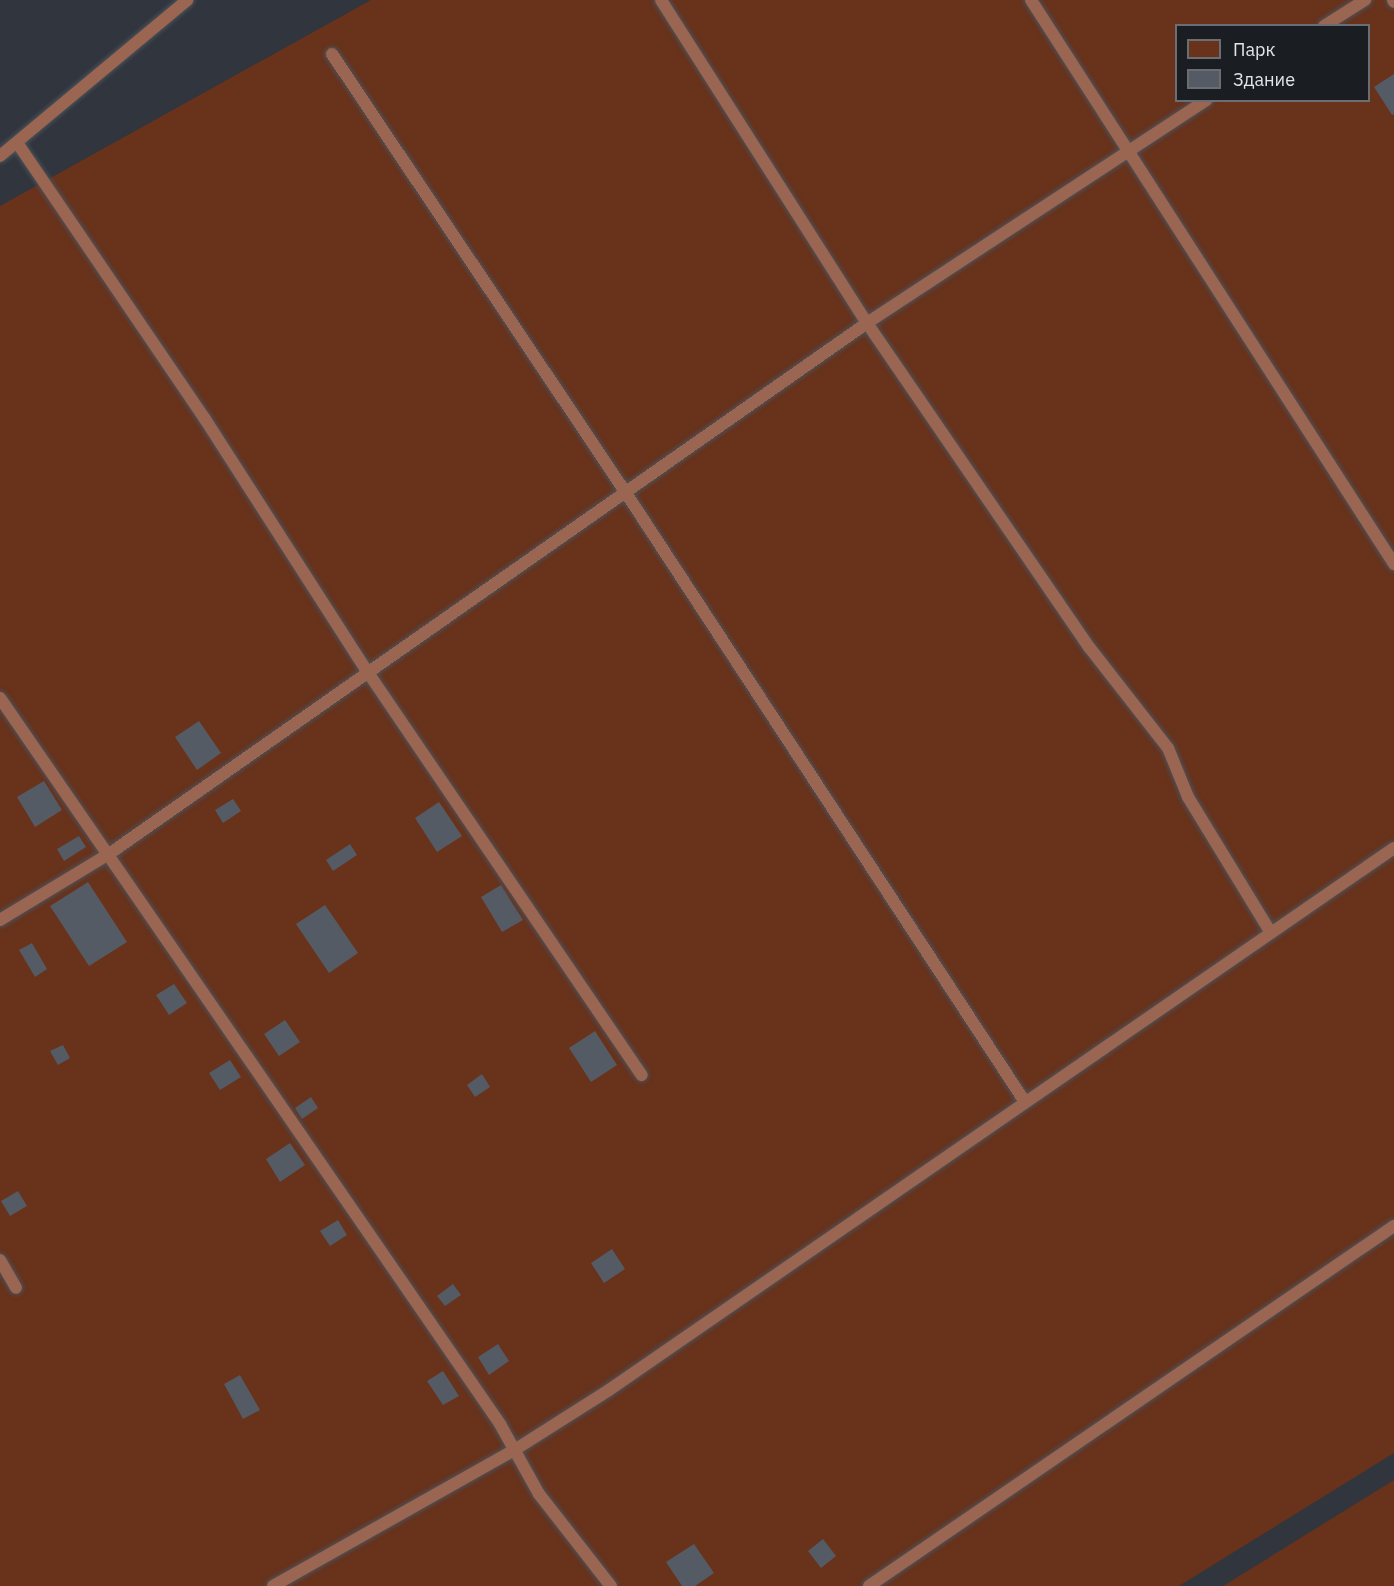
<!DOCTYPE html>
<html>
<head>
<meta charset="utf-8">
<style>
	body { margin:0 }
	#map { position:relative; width:1394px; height:1586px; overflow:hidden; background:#30353e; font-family:"IBM Plex Sans",sans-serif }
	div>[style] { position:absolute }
	.green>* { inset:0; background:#68321b }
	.building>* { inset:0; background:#555b65 }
	.roads { filter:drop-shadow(0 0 2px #4c515a) drop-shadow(0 0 2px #4c515a) }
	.service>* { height:12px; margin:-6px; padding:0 6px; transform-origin:6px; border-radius:6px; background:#9a6651 }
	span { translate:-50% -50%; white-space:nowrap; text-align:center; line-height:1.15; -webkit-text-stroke:5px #1a1d21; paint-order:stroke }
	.legend { position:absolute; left:1175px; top:24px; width:195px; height:78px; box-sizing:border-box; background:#1a1d21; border:2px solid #6a6d72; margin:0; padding:8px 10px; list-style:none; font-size:18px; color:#e2e5eb }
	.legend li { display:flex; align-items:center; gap:12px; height:30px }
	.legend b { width:30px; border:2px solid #6a6d72 }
</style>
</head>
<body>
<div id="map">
	<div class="green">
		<i style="clip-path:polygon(evenodd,371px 0,1394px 0,1394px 1453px,1179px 1586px,0 1586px,0 206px,371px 0,1176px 26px,1368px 26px,1368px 100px,1176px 100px,1176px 26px)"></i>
		<i style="clip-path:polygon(1394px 1480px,1394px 1586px,1223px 1586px)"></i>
	</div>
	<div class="building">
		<i style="clip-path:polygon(1394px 74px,1394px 114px,1392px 115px,1374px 87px)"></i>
		<i style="clip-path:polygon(199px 721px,221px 753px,197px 770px,175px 737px)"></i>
		<i style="clip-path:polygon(44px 781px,62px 810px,35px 827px,17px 797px)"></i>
		<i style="clip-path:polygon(233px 799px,241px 811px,223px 823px,215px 810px)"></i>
		<i style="clip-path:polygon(439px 802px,462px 836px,437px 852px,415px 818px)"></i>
		<i style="clip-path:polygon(79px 836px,86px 847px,64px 861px,57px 849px)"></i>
		<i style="clip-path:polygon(350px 844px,357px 855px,333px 871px,326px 860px)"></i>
		<i style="clip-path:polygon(88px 882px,127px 942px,89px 966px,50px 906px)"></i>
		<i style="clip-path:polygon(501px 885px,523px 920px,502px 932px,481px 897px)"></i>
		<i style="clip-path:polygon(325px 905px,358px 953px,329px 973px,296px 924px)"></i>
		<i style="clip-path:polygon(32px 943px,47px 969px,35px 977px,19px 950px)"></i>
		<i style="clip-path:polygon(174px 984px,187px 1003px,169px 1015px,156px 995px)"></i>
		<i style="clip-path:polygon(285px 1020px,300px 1042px,279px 1056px,264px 1034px)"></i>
		<i style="clip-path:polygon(595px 1031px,617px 1065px,591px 1082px,569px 1048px)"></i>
		<i style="clip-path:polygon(63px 1045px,70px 1058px,58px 1065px,50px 1051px)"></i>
		<i style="clip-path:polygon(230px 1060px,241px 1077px,220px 1090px,209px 1073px)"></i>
		<i style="clip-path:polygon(482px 1074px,490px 1087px,475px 1097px,467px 1085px)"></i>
		<i style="clip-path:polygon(311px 1097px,318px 1108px,302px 1119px,295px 1108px)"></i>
		<i style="clip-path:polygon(290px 1143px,305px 1165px,280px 1182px,266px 1159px)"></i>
		<i style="clip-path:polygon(18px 1191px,27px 1206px,10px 1216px,1px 1201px)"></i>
		<i style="clip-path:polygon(338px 1220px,347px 1235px,330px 1246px,320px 1231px)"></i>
		<i style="clip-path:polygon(612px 1249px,625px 1269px,604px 1283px,591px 1263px)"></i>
		<i style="clip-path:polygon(453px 1284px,461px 1295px,445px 1306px,437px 1296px)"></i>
		<i style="clip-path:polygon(498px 1344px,509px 1361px,489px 1375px,478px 1357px)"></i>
		<i style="clip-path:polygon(443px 1371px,459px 1396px,443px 1405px,427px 1381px)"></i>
		<i style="clip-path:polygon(240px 1375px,260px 1410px,243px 1419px,224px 1384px)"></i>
		<i style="clip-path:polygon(823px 1539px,836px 1556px,821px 1568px,808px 1551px)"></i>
		<i style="clip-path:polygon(694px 1544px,714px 1573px,695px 1586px,682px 1586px,666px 1562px)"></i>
	</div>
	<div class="roads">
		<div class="service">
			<i style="left:661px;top:0;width:383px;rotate:57.5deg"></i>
			<i style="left:867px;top:323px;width:393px;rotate:55.6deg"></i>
			<i style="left:1089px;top:647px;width:128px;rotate:52deg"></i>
			<i style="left:1168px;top:748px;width:53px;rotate:67.8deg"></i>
			<i style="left:1188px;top:797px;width:159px;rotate:58.6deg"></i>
			<i style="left:1031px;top:0;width:671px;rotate:57.23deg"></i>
			<i style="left:1393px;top:0;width:2px;rotate:63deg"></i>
			<i style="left:1324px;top:26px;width:49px;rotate:-32.4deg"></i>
			<i style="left:332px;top:54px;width:528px;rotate:56.19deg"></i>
			<i style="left:626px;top:493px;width:728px;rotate:56.77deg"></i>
			<i style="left:18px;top:144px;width:333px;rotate:55.8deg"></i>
			<i style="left:205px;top:419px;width:303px;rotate:57.3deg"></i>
			<i style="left:369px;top:674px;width:485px;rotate:55.8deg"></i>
			<i style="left:0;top:156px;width:244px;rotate:-39.8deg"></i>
			<i style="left:0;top:698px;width:882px;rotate:55.44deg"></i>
			<i style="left:500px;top:1424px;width:80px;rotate:60.9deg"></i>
			<i style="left:539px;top:1494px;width:117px;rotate:52deg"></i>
			<i style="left:0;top:920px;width:127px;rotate:-31.2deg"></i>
			<i style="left:109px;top:854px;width:925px;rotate:-35.01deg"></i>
			<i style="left:867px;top:323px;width:406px;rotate:-33.3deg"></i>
			<i style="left:0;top:1260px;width:32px;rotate:60deg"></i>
			<i style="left:273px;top:1586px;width:279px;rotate:-29.4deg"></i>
			<i style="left:516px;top:1449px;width:110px;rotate:-32.4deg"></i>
			<i style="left:609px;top:1390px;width:954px;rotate:-34.62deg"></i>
			<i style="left:869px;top:1586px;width:637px;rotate:-34.44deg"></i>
		</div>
	</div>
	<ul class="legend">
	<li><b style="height:16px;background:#68321b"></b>Парк</li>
	<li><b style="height:16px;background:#555b65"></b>Здание</li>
	</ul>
</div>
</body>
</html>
